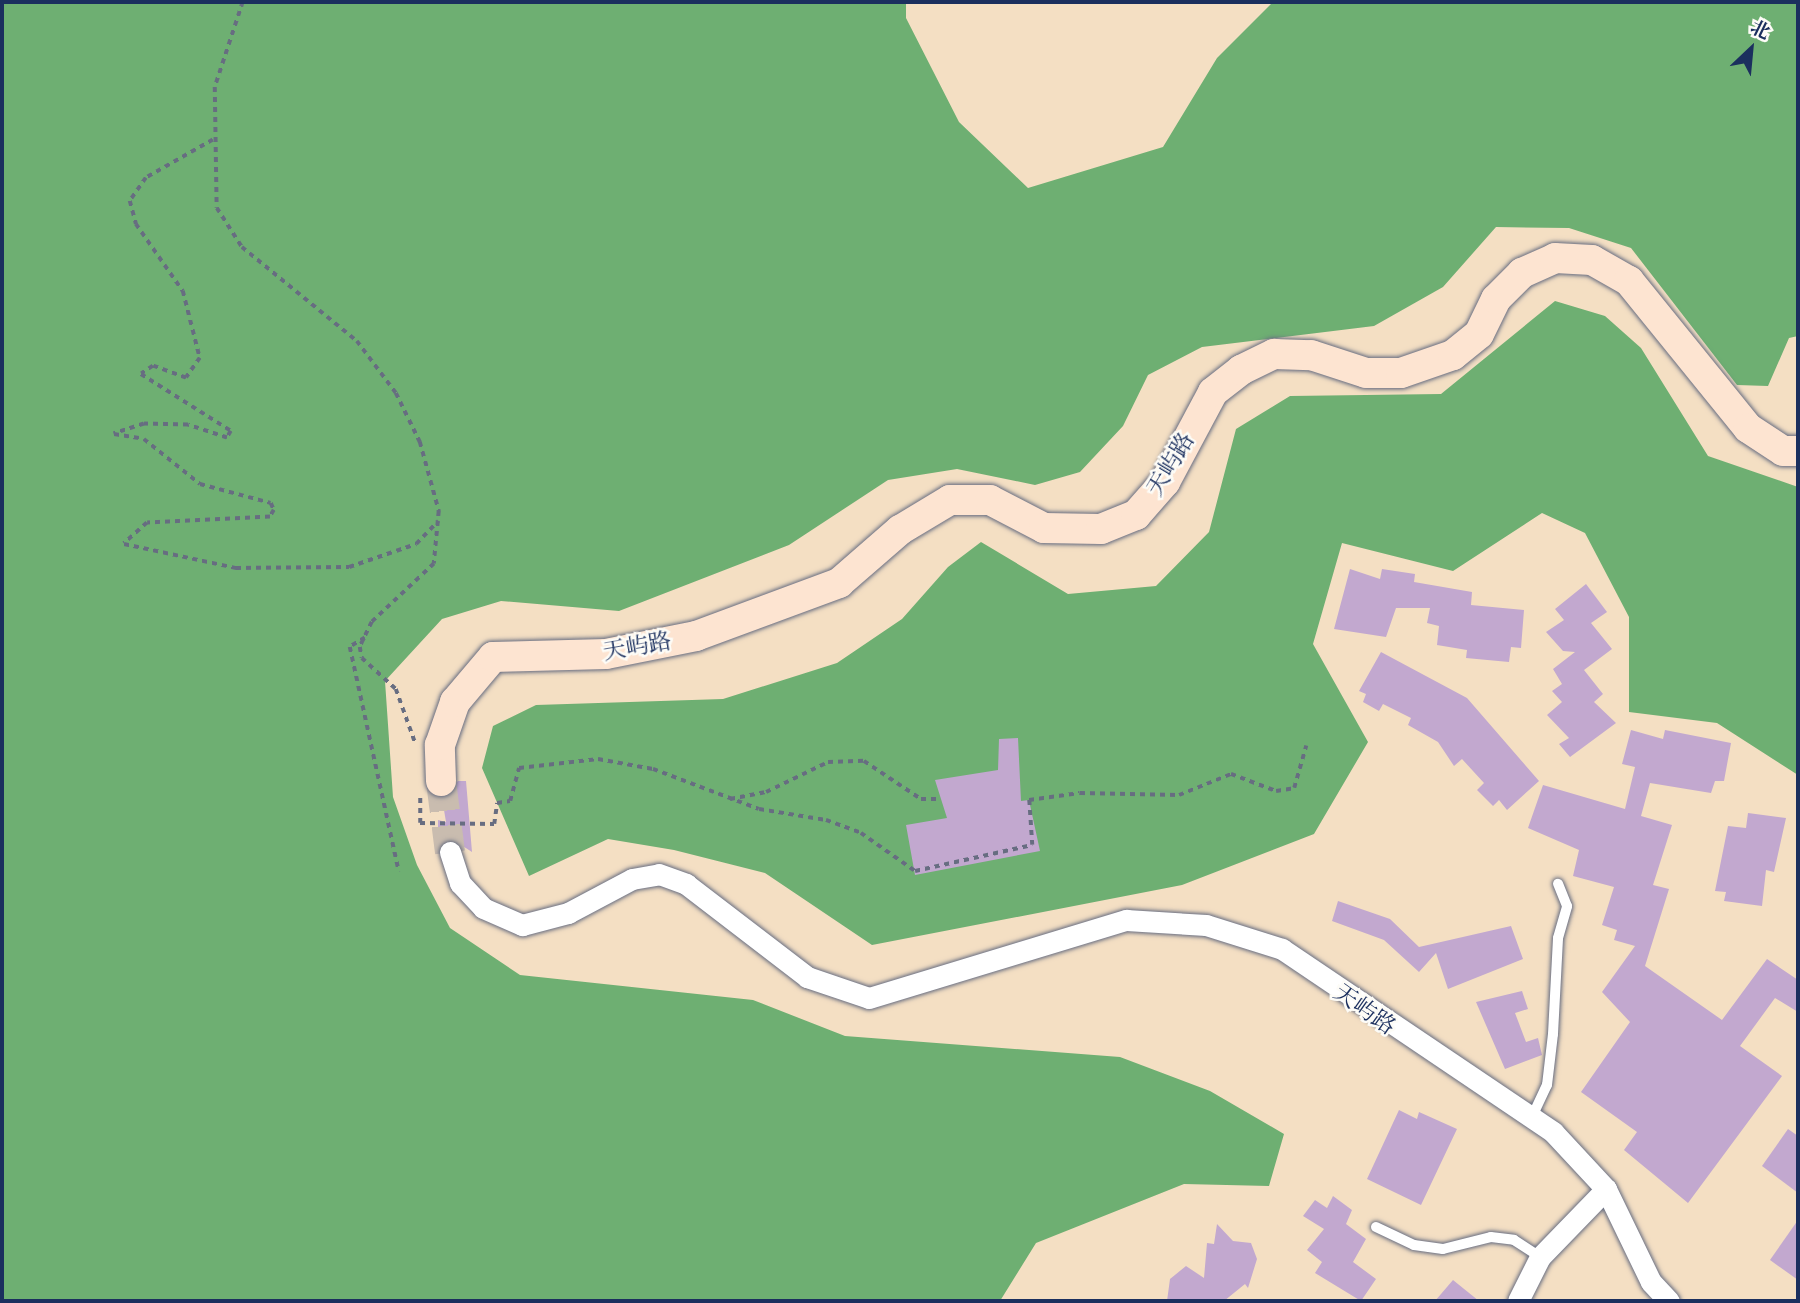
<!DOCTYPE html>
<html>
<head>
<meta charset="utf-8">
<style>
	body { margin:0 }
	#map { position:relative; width:1800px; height:1303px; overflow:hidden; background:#f4dfc3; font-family:"Libre Caslon Text","Noto Serif SC",serif }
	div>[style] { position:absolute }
	.forest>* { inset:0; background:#6eaf72 }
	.building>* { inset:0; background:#c2a8cf }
	.secondary-tunnel>* { height:30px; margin-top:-15px; transform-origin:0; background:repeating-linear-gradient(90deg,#c9bcaf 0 30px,transparent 0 45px) }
	.path>* { height:3.5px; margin-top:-1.75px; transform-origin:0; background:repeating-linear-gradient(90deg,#676d81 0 5px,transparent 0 10px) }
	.roads { filter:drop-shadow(0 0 2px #676d81) drop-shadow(0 0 2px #676d81) }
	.lane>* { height:10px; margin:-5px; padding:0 5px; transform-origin:5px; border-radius:5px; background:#fff }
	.street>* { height:21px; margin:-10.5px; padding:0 10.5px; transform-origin:10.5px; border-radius:10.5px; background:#fff }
	.secondary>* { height:30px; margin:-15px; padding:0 15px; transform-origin:15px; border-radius:15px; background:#fde4d1 }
	.path-bridge>* { height:3.5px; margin-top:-1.75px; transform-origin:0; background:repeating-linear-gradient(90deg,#676d81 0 5px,transparent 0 10px) }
	span { translate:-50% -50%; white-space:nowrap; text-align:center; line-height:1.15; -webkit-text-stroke:5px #fdfcf7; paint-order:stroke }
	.street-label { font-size:23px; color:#1b2f5e }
	.frame { position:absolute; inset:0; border:4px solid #1b2f5e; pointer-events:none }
	.north { position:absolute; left:1716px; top:14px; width:70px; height:70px; -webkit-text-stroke:5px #fdfcf7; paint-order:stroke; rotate:26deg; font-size:19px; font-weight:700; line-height:28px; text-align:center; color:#1b2f5e }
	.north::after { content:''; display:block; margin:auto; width:24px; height:32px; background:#1b2f5e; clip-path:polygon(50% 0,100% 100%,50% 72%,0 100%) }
</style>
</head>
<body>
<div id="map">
	<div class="forest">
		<i style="clip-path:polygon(2px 2px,906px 2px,906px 18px,959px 122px,1028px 188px,1163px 147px,1217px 58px,1273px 2px,1798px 2px,1798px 336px,1789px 338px,1768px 386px,1737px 385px,1631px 248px,1569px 228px,1496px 227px,1443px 287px,1374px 326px,1202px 347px,1148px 375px,1123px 426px,1080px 472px,1035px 485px,957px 469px,888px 480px,789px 545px,619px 611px,501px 601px,442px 619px,385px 681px,393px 797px,417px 865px,450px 928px,520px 975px,753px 1000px,845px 1036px,1120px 1057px,1210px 1091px,1284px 1134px,1269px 1186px,1184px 1184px,1036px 1243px,1000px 1301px,2px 1301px)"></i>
		<i style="clip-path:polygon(1555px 301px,1605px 316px,1641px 348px,1708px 456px,1798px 487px,1798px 775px,1717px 723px,1629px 712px,1629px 617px,1585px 533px,1542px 513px,1453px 571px,1342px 543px,1313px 644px,1368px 742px,1314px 834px,1182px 885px,872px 945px,765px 873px,674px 850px,608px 839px,529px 876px,482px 768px,493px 726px,536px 705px,723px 699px,837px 663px,902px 619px,948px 567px,981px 542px,1068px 594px,1156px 586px,1209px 532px,1236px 429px,1290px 396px,1441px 394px)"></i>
	</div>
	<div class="building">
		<i style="clip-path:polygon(1350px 569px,1380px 579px,1382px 569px,1415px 574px,1414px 582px,1472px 592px,1471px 605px,1524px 610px,1521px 648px,1511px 647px,1509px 662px,1466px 658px,1467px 650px,1437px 645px,1439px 626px,1427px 623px,1430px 608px,1396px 608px,1386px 637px,1334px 629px)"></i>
		<i style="clip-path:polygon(1586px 584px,1607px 612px,1591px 623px,1612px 649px,1584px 670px,1603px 694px,1594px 702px,1616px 723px,1570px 757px,1559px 744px,1569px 738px,1547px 715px,1562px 702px,1552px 691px,1562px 684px,1553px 669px,1575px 652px,1563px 651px,1546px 632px,1564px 620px,1555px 609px)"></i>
		<i style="clip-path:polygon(1381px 652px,1467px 698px,1539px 781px,1507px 810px,1499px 800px,1493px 806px,1477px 790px,1484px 783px,1462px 759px,1454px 766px,1438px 742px,1408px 725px,1411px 718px,1383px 704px,1379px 711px,1363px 702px,1366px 694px,1359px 691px)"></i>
		<i style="clip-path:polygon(1631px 730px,1663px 739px,1665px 730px,1731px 743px,1724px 781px,1715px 781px,1711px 793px,1650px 783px,1641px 816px,1672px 825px,1653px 885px,1669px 889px,1645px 966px,1722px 1020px,1767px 959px,1798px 980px,1798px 1012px,1775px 998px,1740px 1046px,1782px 1076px,1688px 1203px,1624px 1150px,1637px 1132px,1581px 1092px,1630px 1022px,1602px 992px,1635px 946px,1614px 940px,1617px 930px,1602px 925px,1614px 887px,1573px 876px,1579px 850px,1528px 828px,1543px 785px,1625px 809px,1635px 767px,1622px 764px)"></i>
		<i style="clip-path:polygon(1018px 738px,1021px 801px,1029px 800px,1040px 851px,915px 875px,906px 825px,947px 818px,935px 780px,998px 770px,999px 739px)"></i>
		<i style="clip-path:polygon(458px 781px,466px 781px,472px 852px,452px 839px,438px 847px,438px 820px,446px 822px,442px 798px)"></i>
		<i style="clip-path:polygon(1748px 813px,1786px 818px,1774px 872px,1766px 870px,1762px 906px,1724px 901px,1726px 892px,1715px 891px,1728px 826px,1746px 828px)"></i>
		<i style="clip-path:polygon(1338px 901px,1390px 919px,1419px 947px,1511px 926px,1523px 959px,1448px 989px,1436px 953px,1419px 972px,1384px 940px,1332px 921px)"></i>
		<i style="clip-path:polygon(1522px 991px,1528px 1009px,1515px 1013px,1526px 1042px,1538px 1038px,1542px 1055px,1505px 1069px,1476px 1002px)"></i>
		<i style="clip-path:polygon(1399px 1110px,1417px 1119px,1419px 1112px,1457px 1129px,1421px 1205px,1367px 1179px)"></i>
		<i style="clip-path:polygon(1788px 1129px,1798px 1136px,1798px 1193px,1762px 1166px)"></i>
		<i style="clip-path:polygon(1333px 1196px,1352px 1210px,1346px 1224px,1366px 1239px,1353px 1262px,1376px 1279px,1361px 1301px,1315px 1273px,1322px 1262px,1307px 1250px,1324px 1229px,1303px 1216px,1315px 1200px,1327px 1208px)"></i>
		<i style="clip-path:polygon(1798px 1220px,1798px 1280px,1770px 1260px)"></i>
		<i style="clip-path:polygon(1217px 1224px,1233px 1241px,1251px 1243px,1257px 1259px,1248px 1288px,1245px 1284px,1224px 1301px,1167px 1301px,1170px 1279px,1186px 1266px,1204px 1278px,1207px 1243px,1214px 1244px)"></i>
		<i style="clip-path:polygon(1453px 1280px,1479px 1301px,1435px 1301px)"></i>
	</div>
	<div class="secondary-tunnel">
		<i style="left:441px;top:781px;width:72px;rotate:82.8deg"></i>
	</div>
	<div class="path">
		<i style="left:243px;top:2px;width:89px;rotate:108.2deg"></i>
		<i style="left:215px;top:87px;width:121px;rotate:89.1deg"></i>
		<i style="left:217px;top:208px;width:46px;rotate:57.3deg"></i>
		<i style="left:242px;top:247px;width:149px;rotate:39.3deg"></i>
		<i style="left:357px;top:341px;width:65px;rotate:53.1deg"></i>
		<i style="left:396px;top:393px;width:55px;rotate:63.9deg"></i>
		<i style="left:420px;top:442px;width:72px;rotate:74.6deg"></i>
		<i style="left:439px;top:511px;width:53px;rotate:95.4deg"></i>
		<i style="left:434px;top:564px;width:85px;rotate:136.9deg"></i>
		<i style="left:372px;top:622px;width:28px;rotate:116deg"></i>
		<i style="left:360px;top:647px;width:11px;rotate:80deg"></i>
		<i style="left:362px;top:658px;width:46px;rotate:42.4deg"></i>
		<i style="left:396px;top:689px;width:56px;rotate:70.3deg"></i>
		<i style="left:213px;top:140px;width:77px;rotate:150.4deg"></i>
		<i style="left:146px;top:178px;width:28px;rotate:125deg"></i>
		<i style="left:130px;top:201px;width:24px;rotate:75deg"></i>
		<i style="left:136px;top:224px;width:82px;rotate:55deg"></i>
		<i style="left:183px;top:291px;width:69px;rotate:75.8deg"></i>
		<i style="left:200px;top:358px;width:24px;rotate:125deg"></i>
		<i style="left:186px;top:378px;width:35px;rotate:-160deg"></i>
		<i style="left:153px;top:366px;width:14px;rotate:146deg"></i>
		<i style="left:141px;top:374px;width:107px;rotate:32.3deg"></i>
		<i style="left:231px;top:431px;width:8px;rotate:120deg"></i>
		<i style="left:227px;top:438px;width:41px;rotate:-161.6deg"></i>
		<i style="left:188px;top:425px;width:44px;rotate:-178.7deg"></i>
		<i style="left:144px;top:424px;width:32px;rotate:162deg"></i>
		<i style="left:114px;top:434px;width:30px;rotate:9deg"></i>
		<i style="left:144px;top:439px;width:72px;rotate:38.8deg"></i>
		<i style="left:200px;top:484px;width:73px;rotate:15deg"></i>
		<i style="left:271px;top:503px;width:8px;rotate:67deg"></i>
		<i style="left:274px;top:510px;width:8px;rotate:120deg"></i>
		<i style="left:270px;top:517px;width:123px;rotate:177.2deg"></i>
		<i style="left:147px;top:523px;width:31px;rotate:138deg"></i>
		<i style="left:124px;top:544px;width:115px;rotate:12.1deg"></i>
		<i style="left:236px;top:568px;width:113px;rotate:-0.5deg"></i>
		<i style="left:349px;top:567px;width:71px;rotate:-18.9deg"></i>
		<i style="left:416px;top:544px;width:32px;rotate:-46deg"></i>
		<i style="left:365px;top:638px;width:17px;rotate:149deg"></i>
		<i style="left:350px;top:647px;width:230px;rotate:77.7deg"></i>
		<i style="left:730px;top:799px;width:37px;rotate:-11deg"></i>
		<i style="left:766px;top:792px;width:69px;rotate:-25.8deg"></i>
		<i style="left:828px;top:762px;width:36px;rotate:-2deg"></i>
		<i style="left:864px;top:761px;width:69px;rotate:33.7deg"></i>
		<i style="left:921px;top:799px;width:20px"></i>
		<i style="left:420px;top:823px;width:28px;rotate:-90deg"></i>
		<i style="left:494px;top:824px;width:21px;rotate:-82deg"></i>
		<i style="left:497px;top:803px;width:13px;rotate:-9deg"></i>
		<i style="left:510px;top:801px;width:34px;rotate:-75deg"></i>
		<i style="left:519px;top:768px;width:80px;rotate:-6.5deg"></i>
		<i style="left:598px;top:759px;width:56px;rotate:10.3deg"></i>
		<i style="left:653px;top:769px;width:113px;rotate:20.7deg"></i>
		<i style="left:759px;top:809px;width:68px;rotate:9.3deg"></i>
		<i style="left:826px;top:820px;width:37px;rotate:20deg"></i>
		<i style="left:861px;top:833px;width:66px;rotate:35.1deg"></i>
		<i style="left:915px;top:871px;width:120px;rotate:-12.5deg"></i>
		<i style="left:1032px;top:845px;width:45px;rotate:-93.8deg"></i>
		<i style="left:1029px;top:800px;width:51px;rotate:-7.8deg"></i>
		<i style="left:1080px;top:793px;width:99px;rotate:1.2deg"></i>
		<i style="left:1179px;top:795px;width:56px;rotate:-22deg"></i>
		<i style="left:1231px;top:774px;width:48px;rotate:20.7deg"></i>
		<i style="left:1276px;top:791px;width:18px;rotate:-9deg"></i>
		<i style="left:1294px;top:788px;width:44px;rotate:-74.1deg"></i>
	</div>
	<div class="roads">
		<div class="lane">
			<i style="left:1531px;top:1119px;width:38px;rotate:-65deg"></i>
			<i style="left:1547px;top:1085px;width:51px;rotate:-83.3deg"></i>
			<i style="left:1553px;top:1034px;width:96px;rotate:-87deg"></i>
			<i style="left:1558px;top:938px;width:33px;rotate:-74deg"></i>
			<i style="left:1567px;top:906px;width:24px;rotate:-112deg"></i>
			<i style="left:1376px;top:1227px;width:42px;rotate:25.3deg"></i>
			<i style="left:1414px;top:1245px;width:29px;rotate:8deg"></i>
			<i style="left:1443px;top:1249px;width:49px;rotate:-14deg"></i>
			<i style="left:1491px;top:1237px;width:23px;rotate:7deg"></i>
			<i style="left:1514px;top:1240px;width:31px;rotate:33deg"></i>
		</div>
		<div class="street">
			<i style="left:450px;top:852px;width:33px;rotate:72deg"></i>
			<i style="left:460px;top:883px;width:34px;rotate:47deg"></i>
			<i style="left:483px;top:908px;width:43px;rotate:23.6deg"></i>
			<i style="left:522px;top:925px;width:48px;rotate:-14.6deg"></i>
			<i style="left:568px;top:913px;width:72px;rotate:-28deg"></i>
			<i style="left:632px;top:879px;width:27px;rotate:-10deg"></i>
			<i style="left:659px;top:874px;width:29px;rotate:20deg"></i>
			<i style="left:686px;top:884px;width:153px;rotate:37.5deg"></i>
			<i style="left:807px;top:977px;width:65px;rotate:18.7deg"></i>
			<i style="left:869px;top:998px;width:269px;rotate:-16.9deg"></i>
			<i style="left:1126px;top:920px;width:80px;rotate:3.6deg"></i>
			<i style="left:1206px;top:925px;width:80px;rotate:17.5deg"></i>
			<i style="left:1282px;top:949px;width:327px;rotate:34deg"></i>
			<i style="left:1553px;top:1132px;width:78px;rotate:47.1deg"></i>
			<i style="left:1606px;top:1189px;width:95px;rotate:134.1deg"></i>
			<i style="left:1540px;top:1257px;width:49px;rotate:116.6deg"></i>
			<i style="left:1606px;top:1189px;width:103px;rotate:64.2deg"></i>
			<i style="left:1651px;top:1282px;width:26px;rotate:47deg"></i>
		</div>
		<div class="secondary">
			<i style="left:441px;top:781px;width:36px;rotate:-92deg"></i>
			<i style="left:440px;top:745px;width:46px;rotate:-70.8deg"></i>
			<i style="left:455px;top:702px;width:59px;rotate:-49.8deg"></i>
			<i style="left:493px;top:657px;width:113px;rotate:-1.5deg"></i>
			<i style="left:606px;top:654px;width:92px;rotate:-11.3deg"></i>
			<i style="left:696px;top:636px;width:153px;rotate:-20.3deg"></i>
			<i style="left:839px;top:583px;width:81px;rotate:-41deg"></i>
			<i style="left:900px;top:530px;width:58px;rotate:-31deg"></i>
			<i style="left:950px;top:500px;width:40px"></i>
			<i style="left:990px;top:500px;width:61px;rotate:27.4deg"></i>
			<i style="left:1044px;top:528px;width:57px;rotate:1deg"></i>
			<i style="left:1101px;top:529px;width:38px;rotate:-22deg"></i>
			<i style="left:1136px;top:515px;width:44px;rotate:-48.7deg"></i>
			<i style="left:1165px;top:482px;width:102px;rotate:-61.9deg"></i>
			<i style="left:1213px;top:392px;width:36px;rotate:-38deg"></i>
			<i style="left:1241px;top:370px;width:37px;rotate:-26deg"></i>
			<i style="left:1274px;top:354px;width:37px;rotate:2deg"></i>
			<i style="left:1311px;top:355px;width:58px;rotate:18.1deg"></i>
			<i style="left:1366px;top:373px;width:35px"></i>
			<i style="left:1401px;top:373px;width:55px;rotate:-19.1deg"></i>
			<i style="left:1453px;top:355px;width:33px;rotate:-39deg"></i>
			<i style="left:1479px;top:334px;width:39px;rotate:-64deg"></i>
			<i style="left:1496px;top:299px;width:37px;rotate:-45deg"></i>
			<i style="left:1522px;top:273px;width:36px;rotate:-24deg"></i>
			<i style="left:1555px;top:258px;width:37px;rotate:3deg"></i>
			<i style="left:1592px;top:260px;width:43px;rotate:29.6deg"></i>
			<i style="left:1629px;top:281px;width:189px;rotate:51deg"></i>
			<i style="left:1748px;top:428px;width:42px;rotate:33.3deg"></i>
			<i style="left:1783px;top:451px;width:15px"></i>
		</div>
	</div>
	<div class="path-bridge">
		<i style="left:420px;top:823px;width:74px;rotate:0.8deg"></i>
	</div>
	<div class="street-label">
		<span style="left:1170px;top:464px;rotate:-59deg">天屿路</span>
		<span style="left:637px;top:646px;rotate:-10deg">天屿路</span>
		<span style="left:1365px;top:1009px;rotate:35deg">天屿路</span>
	</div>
	<div class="frame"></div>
	<div class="north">北</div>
</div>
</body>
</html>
